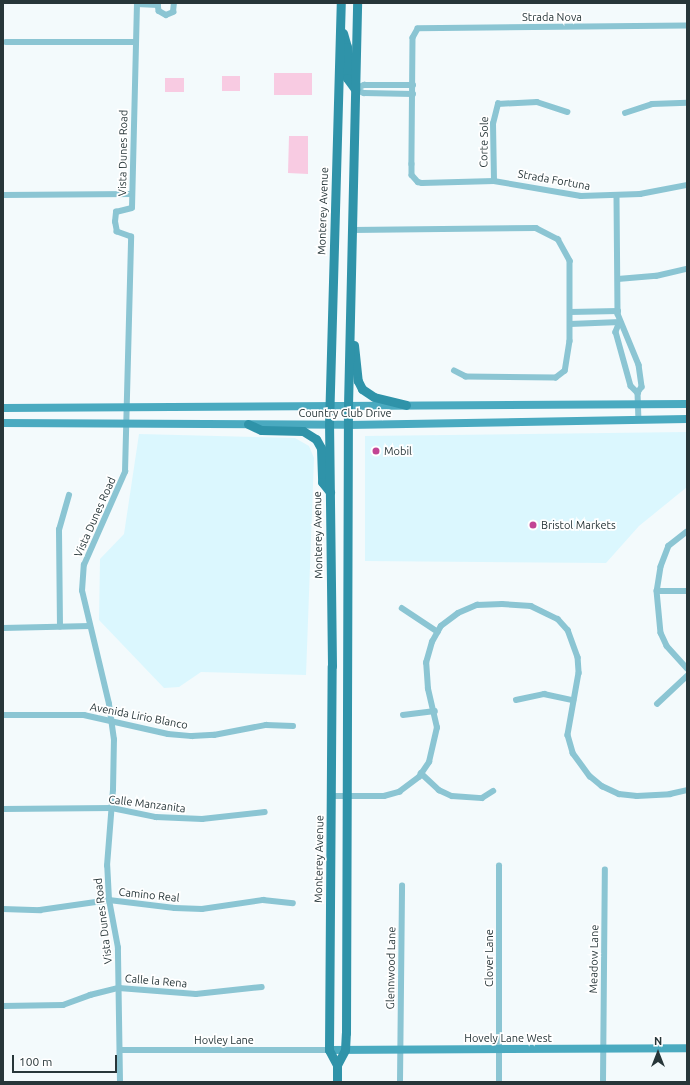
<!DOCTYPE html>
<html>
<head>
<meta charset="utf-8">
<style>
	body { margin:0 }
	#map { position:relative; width:690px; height:1085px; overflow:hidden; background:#f3fafc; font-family:Ubuntu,sans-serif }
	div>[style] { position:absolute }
	.built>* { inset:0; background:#dbf7fe }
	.green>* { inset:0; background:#f8cbe2 }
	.street>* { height:5.5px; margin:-2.75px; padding:0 2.75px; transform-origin:2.75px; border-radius:2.75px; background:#8bc5d3 }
	.secondary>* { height:8px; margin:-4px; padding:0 4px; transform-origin:4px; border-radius:4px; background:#4aaac0 }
	.primary>* { height:9px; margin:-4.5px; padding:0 4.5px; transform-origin:4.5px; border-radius:4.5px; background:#2f93a9 }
	.dots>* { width:11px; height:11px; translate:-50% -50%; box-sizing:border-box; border:2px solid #fff; border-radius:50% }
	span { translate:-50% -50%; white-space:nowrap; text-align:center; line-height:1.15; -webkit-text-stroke:3.5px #fff; paint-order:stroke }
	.street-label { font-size:11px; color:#273639 }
	.poi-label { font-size:11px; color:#273639 }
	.left { translate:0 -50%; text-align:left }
	.frame { position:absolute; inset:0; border:4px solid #273639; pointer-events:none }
	.north { position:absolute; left:638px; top:1033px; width:40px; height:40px; -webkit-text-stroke:3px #fff; paint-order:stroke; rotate:0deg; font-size:11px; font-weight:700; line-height:16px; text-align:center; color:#273639 }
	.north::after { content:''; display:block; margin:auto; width:14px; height:18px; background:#273639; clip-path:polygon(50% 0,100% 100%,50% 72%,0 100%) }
	.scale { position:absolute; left:12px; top:1055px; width:105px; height:18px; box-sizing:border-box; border:2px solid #273639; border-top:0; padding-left:5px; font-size:12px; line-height:14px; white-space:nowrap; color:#273639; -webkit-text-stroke:3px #fff; paint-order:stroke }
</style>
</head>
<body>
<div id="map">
	<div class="built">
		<i style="clip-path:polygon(687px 432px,687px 487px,639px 526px,606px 563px,365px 561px,365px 436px)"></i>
		<i style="clip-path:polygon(139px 434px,295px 438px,309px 446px,314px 458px,306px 675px,201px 672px,179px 687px,164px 688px,99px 620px,100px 559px,124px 534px)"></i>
	</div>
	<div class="green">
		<i style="clip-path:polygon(274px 73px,312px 73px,312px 95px,274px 95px)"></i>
		<i style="clip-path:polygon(222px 76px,240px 76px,240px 91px,222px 91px)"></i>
		<i style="clip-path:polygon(165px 78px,184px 78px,184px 92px,165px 92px)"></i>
		<i style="clip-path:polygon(289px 136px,308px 136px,308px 174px,288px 173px)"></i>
	</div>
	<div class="street">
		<i style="left:158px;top:3px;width:8px;rotate:83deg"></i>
		<i style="left:159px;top:11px;width:8px;rotate:30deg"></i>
		<i style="left:166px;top:15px;width:8px;rotate:-23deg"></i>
		<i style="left:173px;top:12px;width:9px;rotate:-84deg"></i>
		<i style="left:137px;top:4px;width:21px;rotate:3deg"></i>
		<i style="left:687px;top:26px;width:269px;rotate:179.4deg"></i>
		<i style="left:418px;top:29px;width:10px;rotate:119deg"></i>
		<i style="left:413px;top:38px;width:126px;rotate:90.5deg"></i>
		<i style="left:412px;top:164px;width:11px;rotate:90deg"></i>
		<i style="left:412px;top:175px;width:9px;rotate:49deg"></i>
		<i style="left:418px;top:182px;width:4px;rotate:14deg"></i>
		<i style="left:422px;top:183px;width:72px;rotate:-1.6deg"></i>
		<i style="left:494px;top:181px;width:88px;rotate:9.8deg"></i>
		<i style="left:581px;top:196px;width:59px;rotate:-1.9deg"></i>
		<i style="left:640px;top:194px;width:48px;rotate:-10.8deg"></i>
		<i style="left:6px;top:42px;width:130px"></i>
		<i style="left:355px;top:89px;width:10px;rotate:-24deg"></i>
		<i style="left:364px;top:85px;width:49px"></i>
		<i style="left:355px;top:89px;width:10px;rotate:24deg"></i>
		<i style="left:364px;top:93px;width:49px;rotate:1.2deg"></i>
		<i style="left:625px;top:113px;width:28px;rotate:-18deg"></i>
		<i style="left:652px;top:104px;width:35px;rotate:-2deg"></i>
		<i style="left:494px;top:181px;width:57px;rotate:-91deg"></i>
		<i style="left:493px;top:124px;width:21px;rotate:-76deg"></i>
		<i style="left:498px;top:104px;width:39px;rotate:-3deg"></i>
		<i style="left:537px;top:102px;width:32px;rotate:18deg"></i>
		<i style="left:3px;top:195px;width:129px;rotate:-0.4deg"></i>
		<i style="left:617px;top:197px;width:117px;rotate:89.5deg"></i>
		<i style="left:618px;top:314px;width:55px;rotate:67.6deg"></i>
		<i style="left:639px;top:365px;width:22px;rotate:82deg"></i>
		<i style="left:642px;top:387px;width:7px;rotate:124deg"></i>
		<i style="left:638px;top:393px;width:26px;rotate:88deg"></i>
		<i style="left:352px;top:230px;width:184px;rotate:-0.6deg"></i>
		<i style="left:536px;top:228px;width:25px;rotate:27deg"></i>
		<i style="left:558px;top:239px;width:25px;rotate:61deg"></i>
		<i style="left:570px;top:261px;width:80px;rotate:90deg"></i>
		<i style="left:570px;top:341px;width:30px;rotate:99deg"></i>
		<i style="left:565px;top:371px;width:11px;rotate:142deg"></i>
		<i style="left:556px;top:378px;width:90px;rotate:-179.4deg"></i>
		<i style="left:466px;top:377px;width:13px;rotate:-153deg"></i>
		<i style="left:618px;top:279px;width:38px;rotate:-5deg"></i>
		<i style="left:656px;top:276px;width:32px;rotate:-13deg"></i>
		<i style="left:570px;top:312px;width:48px;rotate:-1.2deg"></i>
		<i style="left:620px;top:322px;width:11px;rotate:112deg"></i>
		<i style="left:616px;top:332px;width:56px;rotate:74.5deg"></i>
		<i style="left:631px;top:386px;width:10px;rotate:45deg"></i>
		<i style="left:570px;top:324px;width:50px;rotate:-2.3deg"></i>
		<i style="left:687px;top:532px;width:23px;rotate:142deg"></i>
		<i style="left:669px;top:546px;width:22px;rotate:111deg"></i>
		<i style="left:661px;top:567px;width:24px;rotate:99deg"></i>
		<i style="left:657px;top:591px;width:42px;rotate:84.6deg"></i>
		<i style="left:661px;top:633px;width:14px;rotate:65deg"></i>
		<i style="left:667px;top:646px;width:30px;rotate:48deg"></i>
		<i style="left:657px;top:591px;width:30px"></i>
		<i style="left:402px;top:608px;width:43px;rotate:33.7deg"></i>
		<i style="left:60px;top:627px;width:97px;rotate:-90.6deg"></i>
		<i style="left:59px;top:530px;width:36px;rotate:-74deg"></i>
		<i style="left:3px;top:628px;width:87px;rotate:-1.3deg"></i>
		<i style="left:516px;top:700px;width:29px;rotate:-12deg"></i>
		<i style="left:544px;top:694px;width:30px;rotate:12deg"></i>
		<i style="left:657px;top:704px;width:41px;rotate:-43deg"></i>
		<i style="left:3px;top:715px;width:81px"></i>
		<i style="left:84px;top:715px;width:86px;rotate:12.7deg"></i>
		<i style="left:168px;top:734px;width:24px;rotate:5deg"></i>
		<i style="left:192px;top:736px;width:22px;rotate:-3deg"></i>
		<i style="left:214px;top:735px;width:53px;rotate:-10.9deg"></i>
		<i style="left:266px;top:725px;width:27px;rotate:2deg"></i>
		<i style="left:403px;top:715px;width:32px;rotate:-7deg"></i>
		<i style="left:421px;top:773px;width:25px;rotate:43deg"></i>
		<i style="left:439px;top:790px;width:14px;rotate:25deg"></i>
		<i style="left:452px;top:796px;width:30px;rotate:4deg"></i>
		<i style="left:482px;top:798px;width:13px;rotate:-32deg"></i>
		<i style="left:332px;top:796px;width:52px"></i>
		<i style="left:384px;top:796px;width:16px;rotate:-15deg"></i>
		<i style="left:399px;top:792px;width:25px;rotate:-37deg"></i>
		<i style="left:419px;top:777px;width:18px;rotate:-56deg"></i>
		<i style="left:429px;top:762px;width:35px;rotate:-77deg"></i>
		<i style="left:437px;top:728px;width:40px;rotate:-103deg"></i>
		<i style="left:428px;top:689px;width:26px;rotate:-94deg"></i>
		<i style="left:426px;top:663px;width:22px;rotate:-74deg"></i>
		<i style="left:432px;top:642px;width:18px;rotate:-61deg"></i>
		<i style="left:441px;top:626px;width:21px;rotate:-37deg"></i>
		<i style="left:458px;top:613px;width:21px;rotate:-23deg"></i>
		<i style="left:477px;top:605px;width:25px;rotate:-2deg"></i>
		<i style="left:502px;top:604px;width:29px;rotate:4deg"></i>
		<i style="left:531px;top:606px;width:30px;rotate:26deg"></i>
		<i style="left:558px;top:619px;width:15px;rotate:48deg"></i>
		<i style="left:568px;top:630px;width:29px;rotate:70deg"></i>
		<i style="left:578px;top:657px;width:16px;rotate:86deg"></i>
		<i style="left:579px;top:673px;width:63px;rotate:100.1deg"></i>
		<i style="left:568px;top:735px;width:19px;rotate:74deg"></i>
		<i style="left:573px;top:753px;width:29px;rotate:54deg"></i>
		<i style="left:590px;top:776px;width:16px;rotate:40deg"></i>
		<i style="left:602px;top:786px;width:19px;rotate:25deg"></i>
		<i style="left:619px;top:794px;width:18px;rotate:6deg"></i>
		<i style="left:637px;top:796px;width:33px;rotate:-3deg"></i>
		<i style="left:670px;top:794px;width:17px;rotate:-13deg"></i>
		<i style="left:3px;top:809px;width:109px;rotate:-0.5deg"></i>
		<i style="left:112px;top:808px;width:45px;rotate:11.6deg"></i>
		<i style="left:156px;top:817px;width:46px;rotate:2.5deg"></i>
		<i style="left:202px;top:819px;width:63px;rotate:-6.3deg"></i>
		<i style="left:3px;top:909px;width:37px;rotate:2deg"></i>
		<i style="left:40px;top:910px;width:70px;rotate:-8.2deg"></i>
		<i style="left:109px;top:900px;width:66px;rotate:6.9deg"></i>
		<i style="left:175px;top:908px;width:27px;rotate:2deg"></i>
		<i style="left:202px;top:909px;width:62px;rotate:-8.4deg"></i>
		<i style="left:263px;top:900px;width:30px;rotate:6deg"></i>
		<i style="left:3px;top:1006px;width:60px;rotate:-1deg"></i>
		<i style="left:63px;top:1005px;width:29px;rotate:-20deg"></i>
		<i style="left:90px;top:995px;width:30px;rotate:-14deg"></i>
		<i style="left:119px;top:988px;width:77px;rotate:4.5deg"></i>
		<i style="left:196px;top:994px;width:66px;rotate:-6.1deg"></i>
		<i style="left:120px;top:1050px;width:209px"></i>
		<i style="left:120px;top:1082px;width:134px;rotate:-90.9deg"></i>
		<i style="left:118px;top:948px;width:49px;rotate:-100.6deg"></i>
		<i style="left:109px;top:900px;width:34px;rotate:-93deg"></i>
		<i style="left:107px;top:866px;width:76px;rotate:-85.5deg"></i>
		<i style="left:113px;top:790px;width:50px;rotate:-88.9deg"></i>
		<i style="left:114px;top:740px;width:36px;rotate:-98deg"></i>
		<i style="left:109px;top:704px;width:116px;rotate:-103.4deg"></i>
		<i style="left:82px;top:591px;width:26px;rotate:-86deg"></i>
		<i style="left:84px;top:565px;width:102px;rotate:-66.2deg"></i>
		<i style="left:125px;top:472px;width:235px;rotate:-88.5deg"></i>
		<i style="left:131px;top:237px;width:15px;rotate:-160deg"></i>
		<i style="left:117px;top:232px;width:10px;rotate:-101deg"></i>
		<i style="left:115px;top:222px;width:10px;rotate:-84deg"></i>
		<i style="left:116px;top:212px;width:16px;rotate:-14deg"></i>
		<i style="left:132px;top:208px;width:205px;rotate:-88.6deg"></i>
		<i style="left:400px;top:1082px;width:196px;rotate:-89.4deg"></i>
		<i style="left:499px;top:1082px;width:216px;rotate:-90deg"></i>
		<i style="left:603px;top:1082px;width:212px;rotate:-89.5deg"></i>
	</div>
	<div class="secondary">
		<i style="left:3px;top:408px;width:684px;rotate:-0.34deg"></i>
		<i style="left:3px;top:423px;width:345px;rotate:0.3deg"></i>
		<i style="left:348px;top:425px;width:339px;rotate:-1deg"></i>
		<i style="left:329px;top:1050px;width:358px;rotate:-0.3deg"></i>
	</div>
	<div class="primary">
		<i style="left:343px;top:33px;width:15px;rotate:74deg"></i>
		<i style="left:347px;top:47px;width:31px;rotate:90deg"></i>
		<i style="left:347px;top:78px;width:14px;rotate:54deg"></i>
		<i style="left:354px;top:345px;width:36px;rotate:84deg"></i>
		<i style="left:358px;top:381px;width:9px;rotate:63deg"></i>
		<i style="left:362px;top:389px;width:14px;rotate:34deg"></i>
		<i style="left:374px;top:397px;width:33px;rotate:14deg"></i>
		<i style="left:248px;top:424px;width:14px;rotate:25deg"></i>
		<i style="left:261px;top:430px;width:42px;rotate:1.4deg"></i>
		<i style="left:303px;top:431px;width:15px;rotate:32deg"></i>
		<i style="left:316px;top:439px;width:10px;rotate:61deg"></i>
		<i style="left:321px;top:448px;width:34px;rotate:88deg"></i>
		<i style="left:322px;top:482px;width:13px;rotate:51deg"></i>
		<i style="left:337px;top:1065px;width:17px;rotate:-118deg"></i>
		<i style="left:329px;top:1050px;width:384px;rotate:-89.6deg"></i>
		<i style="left:332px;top:666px;width:241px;rotate:-90.7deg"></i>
		<i style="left:329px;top:425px;width:422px;rotate:-88.4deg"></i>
		<i style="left:337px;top:1082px;width:17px;rotate:-90deg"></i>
		<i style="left:337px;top:1065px;width:17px;rotate:-62deg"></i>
		<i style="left:345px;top:1050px;width:17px;rotate:-87deg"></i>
		<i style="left:346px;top:1033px;width:627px;rotate:-89.82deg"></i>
		<i style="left:348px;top:406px;width:403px;rotate:-88.7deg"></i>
	</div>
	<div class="dots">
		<i style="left:376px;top:451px;background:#c24594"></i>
		<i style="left:533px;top:525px;background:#c24594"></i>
	</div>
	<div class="street-label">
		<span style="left:552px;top:17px">Strada Nova</span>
		<span style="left:484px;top:142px;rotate:-89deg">Corte Sole</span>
		<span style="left:123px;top:153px;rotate:-89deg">Vista Dunes Road</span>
		<span style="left:554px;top:180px;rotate:10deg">Strada Fortuna</span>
		<span style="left:323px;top:211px;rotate:-88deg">Monterey Avenue</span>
		<span style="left:345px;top:413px">Country Club Drive</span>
		<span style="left:95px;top:517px;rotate:-66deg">Vista Dunes Road</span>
		<span style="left:318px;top:535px;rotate:-91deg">Monterey Avenue</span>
		<span style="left:139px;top:716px;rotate:11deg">Avenida Lirio Blanco</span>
		<span style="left:147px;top:804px;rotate:7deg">Calle Manzanita</span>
		<span style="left:319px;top:859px;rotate:-89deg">Monterey Avenue</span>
		<span style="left:149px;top:895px;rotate:6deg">Camino Real</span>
		<span style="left:103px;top:921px;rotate:-97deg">Vista Dunes Road</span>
		<span style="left:489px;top:958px;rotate:-90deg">Clover Lane</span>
		<span style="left:594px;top:959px;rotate:-89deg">Meadow Lane</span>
		<span style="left:391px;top:968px;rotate:-89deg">Glennwood Lane</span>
		<span style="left:156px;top:981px;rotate:5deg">Calle la Rena</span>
		<span style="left:508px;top:1038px">Hovely Lane West</span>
		<span style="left:224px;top:1040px">Hovley Lane</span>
	</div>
	<div class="poi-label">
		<span class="left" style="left:384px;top:451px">Mobil</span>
		<span class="left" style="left:541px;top:525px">Bristol Markets</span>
	</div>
	<div class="frame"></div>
	<div class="north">N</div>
	<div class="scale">100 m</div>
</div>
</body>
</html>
